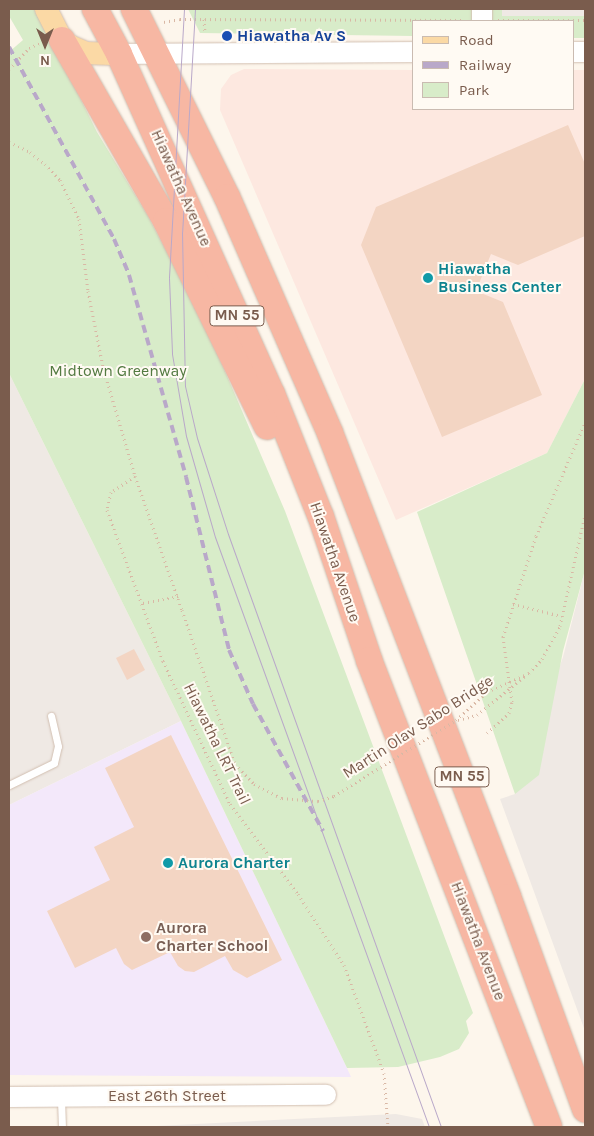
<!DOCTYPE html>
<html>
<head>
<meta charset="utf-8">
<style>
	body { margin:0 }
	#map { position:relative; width:594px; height:1136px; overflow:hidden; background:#fdf6ec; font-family:Karla,sans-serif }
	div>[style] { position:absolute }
	.commercial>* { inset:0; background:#fde8e0 }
	.industrial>* { inset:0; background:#efe9e4 }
	.education>* { inset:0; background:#f3e8fa }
	.green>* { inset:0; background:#d8ecc9 }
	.building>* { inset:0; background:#f3d5c3 }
	.path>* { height:3px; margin-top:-1.5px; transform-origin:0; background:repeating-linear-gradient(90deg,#d9b8a5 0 1px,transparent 0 5px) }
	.roads { filter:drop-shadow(0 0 1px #d1beb0) drop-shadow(0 0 1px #d1beb0) }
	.lane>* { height:7px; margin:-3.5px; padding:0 3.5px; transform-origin:3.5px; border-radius:3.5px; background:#fff }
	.secondary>* { height:20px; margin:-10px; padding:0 10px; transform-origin:10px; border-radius:10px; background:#fff }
	.primary>* { height:22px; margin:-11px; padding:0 11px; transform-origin:11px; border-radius:11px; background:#fbd9a5 }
	.highway>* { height:26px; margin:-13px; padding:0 13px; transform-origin:13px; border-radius:13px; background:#f7b7a3 }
	.tram>* { height:1px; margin:-0.5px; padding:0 0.5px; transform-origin:0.5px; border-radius:0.5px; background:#b9a8c9 }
	.rail>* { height:4px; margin-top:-2px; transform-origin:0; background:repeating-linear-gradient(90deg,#b9a8c9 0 8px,transparent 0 13px) }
	.path-bridge>* { height:3px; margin-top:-1.5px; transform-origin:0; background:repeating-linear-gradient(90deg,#d9b8a5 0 1px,transparent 0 5px) }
	.dots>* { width:14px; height:14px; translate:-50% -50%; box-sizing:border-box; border:2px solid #fffaf3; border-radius:50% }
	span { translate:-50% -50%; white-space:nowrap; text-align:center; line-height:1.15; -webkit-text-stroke:4px #fffaf3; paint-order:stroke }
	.shield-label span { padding:1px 4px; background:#fffaf3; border:1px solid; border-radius:4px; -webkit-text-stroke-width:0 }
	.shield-label { font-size:15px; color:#7a5c4d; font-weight:700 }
	.transit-label { font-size:16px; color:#164399; font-weight:700 }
	.left { translate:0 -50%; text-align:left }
	.street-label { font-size:16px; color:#7a5c4d }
	.culture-label { font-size:16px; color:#0d838f; font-weight:700 }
	.park-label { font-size:16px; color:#537a41 }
	.education-label { font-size:16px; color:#785e54; font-weight:700 }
	.frame { position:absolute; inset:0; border:10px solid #7a5c4d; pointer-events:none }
	.legend { position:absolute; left:412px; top:20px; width:162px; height:90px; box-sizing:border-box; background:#fffaf3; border:1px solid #cabbb1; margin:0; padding:6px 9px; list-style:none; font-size:15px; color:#7a5c4d }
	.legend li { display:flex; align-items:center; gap:10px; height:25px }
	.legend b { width:25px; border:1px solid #cabbb1 }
	.north { position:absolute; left:20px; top:20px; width:50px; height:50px; -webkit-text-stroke:4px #fffaf3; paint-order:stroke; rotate:180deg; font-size:14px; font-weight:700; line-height:20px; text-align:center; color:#7a5c4d }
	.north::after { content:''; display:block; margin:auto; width:18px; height:22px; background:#7a5c4d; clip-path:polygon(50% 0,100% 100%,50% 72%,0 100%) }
</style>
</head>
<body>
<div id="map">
	<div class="commercial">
		<i style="clip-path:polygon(244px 69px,413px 70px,413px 109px,573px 109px,573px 70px,585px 70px,585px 379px,547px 453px,396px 520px,220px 110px,221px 89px,231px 75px)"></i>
	</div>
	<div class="industrial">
		<i style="clip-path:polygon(502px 9px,585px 9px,585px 16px,502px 16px)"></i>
		<i style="clip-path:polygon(9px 373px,181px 721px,9px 805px)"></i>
		<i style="clip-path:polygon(585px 570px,585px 1031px,500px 799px,515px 794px,563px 657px)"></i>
		<i style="clip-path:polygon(396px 1114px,422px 1119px,425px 1127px,136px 1127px)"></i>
	</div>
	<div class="education">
		<i style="clip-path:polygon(181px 721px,347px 1068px,351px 1077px,9px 1075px,9px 805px)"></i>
	</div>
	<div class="green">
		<i style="clip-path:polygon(9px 9px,36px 9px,97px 132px,148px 216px,206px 327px,285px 511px,473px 1013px,466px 1021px,469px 1033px,459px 1049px,440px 1057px,398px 1067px,347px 1068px,181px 721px,9px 373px,9px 52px,23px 40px,9px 16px)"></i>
		<i style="clip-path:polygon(188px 9px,502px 9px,502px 16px,585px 16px,585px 38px,573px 38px,573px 21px,413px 21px,413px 36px,200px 33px)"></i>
		<i style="clip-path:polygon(585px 379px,585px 570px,563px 651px,539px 775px,515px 794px,417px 512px,547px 453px)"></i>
	</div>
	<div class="building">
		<i style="clip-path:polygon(568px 125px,585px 164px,585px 236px,518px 265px,491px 254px,476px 291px,503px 302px,542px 395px,442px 437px,361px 245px,376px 207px)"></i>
		<i style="clip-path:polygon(134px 649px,145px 670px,127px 680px,116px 658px)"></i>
		<i style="clip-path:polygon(171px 735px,282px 960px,247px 978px,233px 970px,225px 956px,194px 972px,185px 971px,178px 966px,170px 952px,132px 970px,124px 964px,116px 948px,75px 968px,47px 911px,110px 880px,94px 847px,134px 827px,105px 768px)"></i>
	</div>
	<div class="path">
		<i style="left:204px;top:19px;width:13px;rotate:86deg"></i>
		<i style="left:498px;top:20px;width:87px"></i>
		<i style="left:164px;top:22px;width:16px;rotate:-11deg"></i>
		<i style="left:180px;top:19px;width:285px;rotate:0.2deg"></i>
		<i style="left:9px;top:69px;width:29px;rotate:-46deg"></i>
		<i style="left:29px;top:48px;width:14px;rotate:-25deg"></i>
		<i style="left:9px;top:142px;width:23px;rotate:25deg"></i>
		<i style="left:30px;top:152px;width:19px;rotate:39deg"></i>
		<i style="left:45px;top:164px;width:22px;rotate:47deg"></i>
		<i style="left:60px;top:180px;width:43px;rotate:64deg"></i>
		<i style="left:79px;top:219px;width:73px;rotate:82.9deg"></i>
		<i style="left:88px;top:291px;width:77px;rotate:78.8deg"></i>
		<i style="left:103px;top:367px;width:114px;rotate:73.6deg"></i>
		<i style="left:135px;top:476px;width:142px;rotate:70.7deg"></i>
		<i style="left:135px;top:476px;width:29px;rotate:146deg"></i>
		<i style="left:111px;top:492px;width:18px;rotate:103deg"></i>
		<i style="left:107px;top:510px;width:161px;rotate:69.7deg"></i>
		<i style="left:163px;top:661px;width:158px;rotate:64.9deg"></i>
		<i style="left:230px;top:804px;width:113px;rotate:52.9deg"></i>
		<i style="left:298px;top:894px;width:85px;rotate:57.1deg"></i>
		<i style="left:344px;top:965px;width:115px;rotate:69.7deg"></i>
		<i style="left:384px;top:1073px;width:54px;rotate:85.8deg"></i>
		<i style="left:143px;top:603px;width:36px;rotate:-11deg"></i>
		<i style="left:513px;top:604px;width:50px;rotate:13.8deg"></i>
		<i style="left:529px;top:673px;width:19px;rotate:-47deg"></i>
		<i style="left:542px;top:659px;width:38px;rotate:-61deg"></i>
		<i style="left:560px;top:626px;width:114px;rotate:-77.3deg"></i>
		<i style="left:487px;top:733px;width:30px;rotate:-42deg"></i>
		<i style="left:509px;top:713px;width:11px;rotate:-75deg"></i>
		<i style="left:512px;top:702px;width:66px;rotate:-97.9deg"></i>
		<i style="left:503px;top:637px;width:106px;rotate:-71.9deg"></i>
		<i style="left:536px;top:536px;width:123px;rotate:-66.6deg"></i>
	</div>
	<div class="roads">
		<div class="lane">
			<i style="left:9px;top:785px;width:50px;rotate:-26.1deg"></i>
			<i style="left:54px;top:763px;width:17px;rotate:-77deg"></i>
			<i style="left:58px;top:746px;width:31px;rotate:-103deg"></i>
			<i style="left:61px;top:1099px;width:28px;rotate:88deg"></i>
		</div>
		<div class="secondary">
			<i style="left:482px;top:21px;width:12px;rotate:-90deg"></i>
			<i style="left:573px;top:52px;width:12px"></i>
			<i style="left:119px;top:54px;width:294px;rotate:-0.4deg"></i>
			<i style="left:9px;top:1097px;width:317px;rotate:-0.4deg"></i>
		</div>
		<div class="primary">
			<i style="left:46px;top:9px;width:35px;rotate:63deg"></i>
			<i style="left:62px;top:40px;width:10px;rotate:37deg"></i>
			<i style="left:70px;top:46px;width:17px;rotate:24deg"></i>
			<i style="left:86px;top:53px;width:33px;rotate:2deg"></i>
		</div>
		<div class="highway">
			<i style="left:95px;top:9px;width:51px;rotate:61.9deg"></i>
			<i style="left:119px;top:54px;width:373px;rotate:65.8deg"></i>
			<i style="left:272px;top:394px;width:132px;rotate:68.3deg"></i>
			<i style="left:321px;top:517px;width:151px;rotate:71.4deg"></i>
			<i style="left:369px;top:660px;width:500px;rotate:68.92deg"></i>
			<i style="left:134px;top:9px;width:210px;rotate:63.7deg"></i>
			<i style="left:227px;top:197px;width:257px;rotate:66.4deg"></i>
			<i style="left:330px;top:433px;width:497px;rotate:69deg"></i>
			<i style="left:508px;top:897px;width:226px;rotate:70deg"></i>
			<i style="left:62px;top:40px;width:209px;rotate:60.1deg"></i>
			<i style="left:166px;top:221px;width:229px;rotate:63.8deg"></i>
		</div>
	</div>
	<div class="tram">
		<i style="left:184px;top:9px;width:269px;rotate:93.2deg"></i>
		<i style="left:169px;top:278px;width:76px;rotate:87.7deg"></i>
		<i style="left:172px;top:354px;width:83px;rotate:80.3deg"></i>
		<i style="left:186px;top:436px;width:105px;rotate:74deg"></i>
		<i style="left:215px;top:537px;width:628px;rotate:70.06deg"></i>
		<i style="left:195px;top:9px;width:223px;rotate:93.3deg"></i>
		<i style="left:182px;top:232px;width:154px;rotate:88.9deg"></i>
		<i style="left:185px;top:386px;width:53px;rotate:77deg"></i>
		<i style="left:197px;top:438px;width:101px;rotate:72.1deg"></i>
		<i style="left:228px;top:534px;width:630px;rotate:70.24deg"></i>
	</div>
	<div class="rail">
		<i style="left:9px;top:47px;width:219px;rotate:61.3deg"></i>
		<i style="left:114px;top:239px;width:39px;rotate:67deg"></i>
		<i style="left:129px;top:275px;width:210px;rotate:74.2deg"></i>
		<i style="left:186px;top:477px;width:178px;rotate:76deg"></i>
		<i style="left:229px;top:650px;width:59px;rotate:66deg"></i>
		<i style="left:253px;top:704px;width:145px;rotate:61.1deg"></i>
	</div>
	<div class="path-bridge">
		<i style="left:182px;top:610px;width:163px;rotate:71deg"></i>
		<i style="left:235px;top:764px;width:28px;rotate:46deg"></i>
		<i style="left:254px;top:784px;width:31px;rotate:27deg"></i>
		<i style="left:282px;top:798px;width:36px;rotate:5deg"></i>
		<i style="left:318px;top:801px;width:17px;rotate:-17deg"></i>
		<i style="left:334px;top:796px;width:144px;rotate:-31.9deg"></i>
		<i style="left:456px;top:720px;width:42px;rotate:-42.1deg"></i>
		<i style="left:487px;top:692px;width:46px;rotate:-24.3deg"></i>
		<i style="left:458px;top:720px;width:20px;rotate:-15deg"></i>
		<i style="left:477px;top:715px;width:62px;rotate:-39.1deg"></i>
	</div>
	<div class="dots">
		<i style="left:227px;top:36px;background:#1a4fb4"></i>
		<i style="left:428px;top:278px;background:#0f9aa8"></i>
		<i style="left:168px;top:863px;background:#0f9aa8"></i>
		<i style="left:146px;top:937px;background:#8d6e63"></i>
	</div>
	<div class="shield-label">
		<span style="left:237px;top:316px">MN 55</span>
		<span style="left:462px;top:777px">MN 55</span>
	</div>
	<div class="transit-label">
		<span class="left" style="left:237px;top:36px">Hiawatha Av S</span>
	</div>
	<div class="street-label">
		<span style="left:181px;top:188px;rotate:66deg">Hiawatha Avenue</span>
		<span style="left:335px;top:562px;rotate:71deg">Hiawatha Avenue</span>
		<span style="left:418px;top:727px;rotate:-33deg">Martin Olav Sabo Bridge</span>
		<span style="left:217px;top:744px;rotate:64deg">Hiawatha LRT Trail</span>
		<span style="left:478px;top:941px;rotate:69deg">Hiawatha Avenue</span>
		<span style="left:167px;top:1096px">East 26th Street</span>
	</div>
	<div class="culture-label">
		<span class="left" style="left:438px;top:278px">Hiawatha<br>Business Center</span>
		<span class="left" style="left:178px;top:863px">Aurora Charter</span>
	</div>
	<div class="park-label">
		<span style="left:118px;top:371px">Midtown Greenway</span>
	</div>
	<div class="education-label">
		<span class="left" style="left:156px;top:937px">Aurora<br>Charter School</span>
	</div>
	<div class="frame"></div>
	<ul class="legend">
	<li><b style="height:6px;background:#fbd9a5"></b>Road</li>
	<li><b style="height:6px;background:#b9a8c9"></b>Railway</li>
	<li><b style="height:14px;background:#d8ecc9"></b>Park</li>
	</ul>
	<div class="north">N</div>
</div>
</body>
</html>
